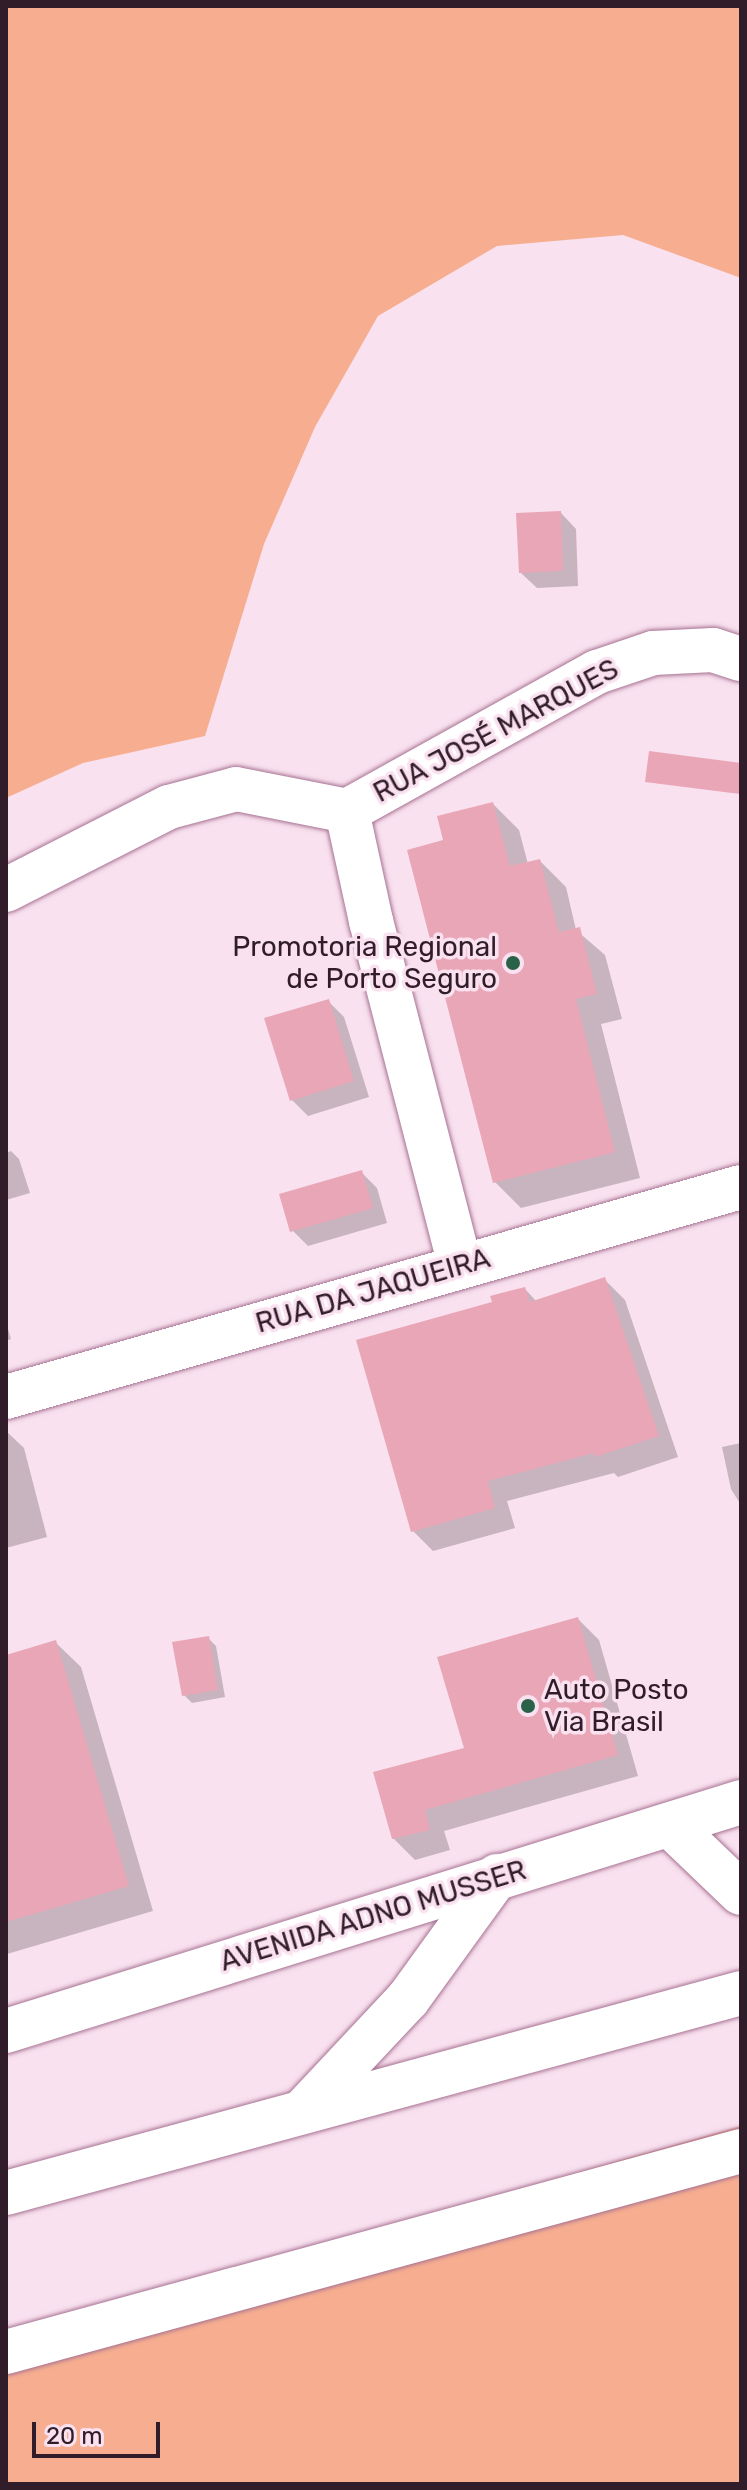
<!DOCTYPE html>
<html>
<head>
<meta charset="utf-8">
<style>
	body { margin:0 }
	#map { position:relative; width:747px; height:2490px; overflow:hidden; background:#f9e1ef; font-family:Rubik,sans-serif }
	div>[style] { position:absolute }
	.green>* { inset:0; background:#f7ae90 }
	.shadow>* { inset:0; background:#0003 }
	.building>* { inset:0; background:#e9a6b7 }
	.roads { filter:drop-shadow(0 0 2px #a77292) drop-shadow(0 0 2px #a77292) }
	.minor>* { height:44px; margin:-22px; padding:0 22px; transform-origin:22px; border-radius:22px; background:#fff }
	.major>* { height:44px; margin:-22px; padding:0 22px; transform-origin:22px; border-radius:22px; background:#fff }
	.dots>* { width:22px; height:22px; translate:-50% -50%; box-sizing:border-box; border:4px solid #f9e1ef; border-radius:50% }
	span { translate:-50% -50%; white-space:nowrap; text-align:center; line-height:1.15; -webkit-text-stroke:7px #f9e1ef; paint-order:stroke }
	.street-label { font-size:28px; color:#311c29 }
	.poi-label { font-size:28px; color:#311c29 }
	.right { translate:-100% -50%; text-align:right }
	.left { translate:0 -50%; text-align:left }
	.frame { position:absolute; inset:0; border:8px solid #311c29; pointer-events:none }
	.scale { position:absolute; left:32px; top:2422px; width:128px; height:36px; box-sizing:border-box; border:4px solid #311c29; border-top:0; padding-left:10px; font-size:24px; line-height:28px; white-space:nowrap; color:#311c29; -webkit-text-stroke:6px #f9e1ef; paint-order:stroke }
</style>
</head>
<body>
<div id="map">
	<div class="green">
		<i style="clip-path:polygon(6px 6px,741px 6px,741px 278px,623px 235px,497px 246px,378px 316px,315px 427px,264px 544px,205px 736px,83px 763px,6px 798px)"></i>
		<i style="clip-path:polygon(741px 2126px,741px 2484px,6px 2484px,6px 2335px)"></i>
	</div>
	<div class="shadow">
		<i style="clip-path:polygon(561px 513px,576px 529px,578px 586px,537px 588px,521px 573px)"></i>
		<i style="clip-path:polygon(493px 804px,519px 830px,528px 864px,540px 861px,566px 887px,576px 930px,605px 955px,622px 1019px,601px 1024px,640px 1178px,521px 1208px,495px 1182px,446px 842px)"></i>
		<i style="clip-path:polygon(328px 1001px,344px 1017px,369px 1097px,308px 1116px,292px 1100px)"></i>
		<i style="clip-path:polygon(11px 1151px,19px 1159px,30px 1193px,6px 1200px,6px 1153px)"></i>
		<i style="clip-path:polygon(361px 1172px,377px 1188px,387px 1223px,308px 1246px,292px 1230px)"></i>
		<i style="clip-path:polygon(604px 1279px,625px 1300px,678px 1457px,618px 1477px,614px 1473px,507px 1501px,515px 1528px,433px 1551px,413px 1531px,495px 1303px,525px 1289px,537px 1302px)"></i>
		<i style="clip-path:polygon(6px 1322px,11px 1339px,6px 1341px)"></i>
		<i style="clip-path:polygon(6px 1431px,24px 1448px,47px 1537px,6px 1548px)"></i>
		<i style="clip-path:polygon(741px 1443px,741px 1505px,731px 1489px,722px 1447px)"></i>
		<i style="clip-path:polygon(578px 1619px,599px 1640px,638px 1776px,444px 1831px,450px 1850px,415px 1860px,393px 1838px)"></i>
		<i style="clip-path:polygon(208px 1638px,216px 1646px,225px 1697px,192px 1703px,184px 1695px)"></i>
		<i style="clip-path:polygon(56px 1643px,81px 1667px,153px 1911px,7px 1954px,6px 1657px)"></i>
	</div>
	<div class="building">
		<i style="clip-path:polygon(561px 511px,563px 571px,519px 573px,516px 513px)"></i>
		<i style="clip-path:polygon(649px 751px,741px 763px,740px 794px,645px 782px)"></i>
		<i style="clip-path:polygon(493px 802px,510px 866px,540px 859px,559px 932px,580px 927px,597px 994px,576px 999px,615px 1152px,493px 1183px,407px 850px,443px 840px,437px 816px)"></i>
		<i style="clip-path:polygon(329px 999px,354px 1081px,290px 1101px,264px 1018px)"></i>
		<i style="clip-path:polygon(362px 1170px,373px 1208px,290px 1232px,279px 1194px)"></i>
		<i style="clip-path:polygon(605px 1277px,659px 1436px,595px 1457px,594px 1453px,488px 1481px,495px 1508px,411px 1532px,356px 1340px,492px 1302px,490px 1296px,525px 1287px,530px 1302px)"></i>
		<i style="clip-path:polygon(578px 1617px,618px 1755px,425px 1810px,430px 1830px,392px 1839px,373px 1772px,464px 1748px,437px 1657px)"></i>
		<i style="clip-path:polygon(209px 1636px,218px 1690px,182px 1696px,172px 1642px)"></i>
		<i style="clip-path:polygon(56px 1640px,129px 1886px,6px 1922px,6px 1655px)"></i>
	</div>
	<div class="roads">
		<div class="minor">
			<i style="left:347px;top:811px;width:113px;rotate:77.7deg"></i>
			<i style="left:371px;top:921px;width:355px;rotate:75.5deg"></i>
			<i style="left:347px;top:811px;width:286px;rotate:-29.1deg"></i>
			<i style="left:597px;top:672px;width:59px;rotate:-18.7deg"></i>
			<i style="left:653px;top:653px;width:60px;rotate:-2.9deg"></i>
			<i style="left:713px;top:650px;width:29px;rotate:18deg"></i>
			<i style="left:6px;top:890px;width:183px;rotate:-27deg"></i>
			<i style="left:169px;top:807px;width:69px;rotate:-15deg"></i>
			<i style="left:236px;top:789px;width:113px;rotate:11.2deg"></i>
			<i style="left:6px;top:1397px;width:764px;rotate:-15.95deg"></i>
			<i style="left:670px;top:1825px;width:98px;rotate:43.8deg"></i>
			<i style="left:6px;top:2031px;width:770px;rotate:-17.31deg"></i>
			<i style="left:304px;top:2110px;width:152px;rotate:-46.9deg"></i>
			<i style="left:408px;top:1999px;width:152px;rotate:-54.1deg"></i>
			<i style="left:6px;top:2352px;width:762px;rotate:-15.29deg"></i>
		</div>
		<div class="major">
			<i style="left:6px;top:2193px;width:762px;rotate:-15.22deg"></i>
		</div>
	</div>
	<div class="dots">
		<i style="left:513px;top:963px;background:#2a6249"></i>
		<i style="left:528px;top:1706px;background:#2a6249"></i>
	</div>
	<div class="street-label">
		<span style="left:496px;top:731px;rotate:-28deg">RUA JOSÉ MARQUES</span>
		<span style="left:373px;top:1291px;rotate:-16deg">RUA DA JAQUEIRA</span>
		<span style="left:373px;top:1916px;rotate:-17deg">AVENIDA ADNO MUSSER</span>
	</div>
	<div class="poi-label">
		<span class="right" style="left:497px;top:963px">Promotoria Regional<br>de Porto Seguro</span>
		<span class="left" style="left:544px;top:1706px">Auto Posto<br>Via Brasil</span>
	</div>
	<div class="frame"></div>
	<div class="scale">20 m</div>
</div>
</body>
</html>
